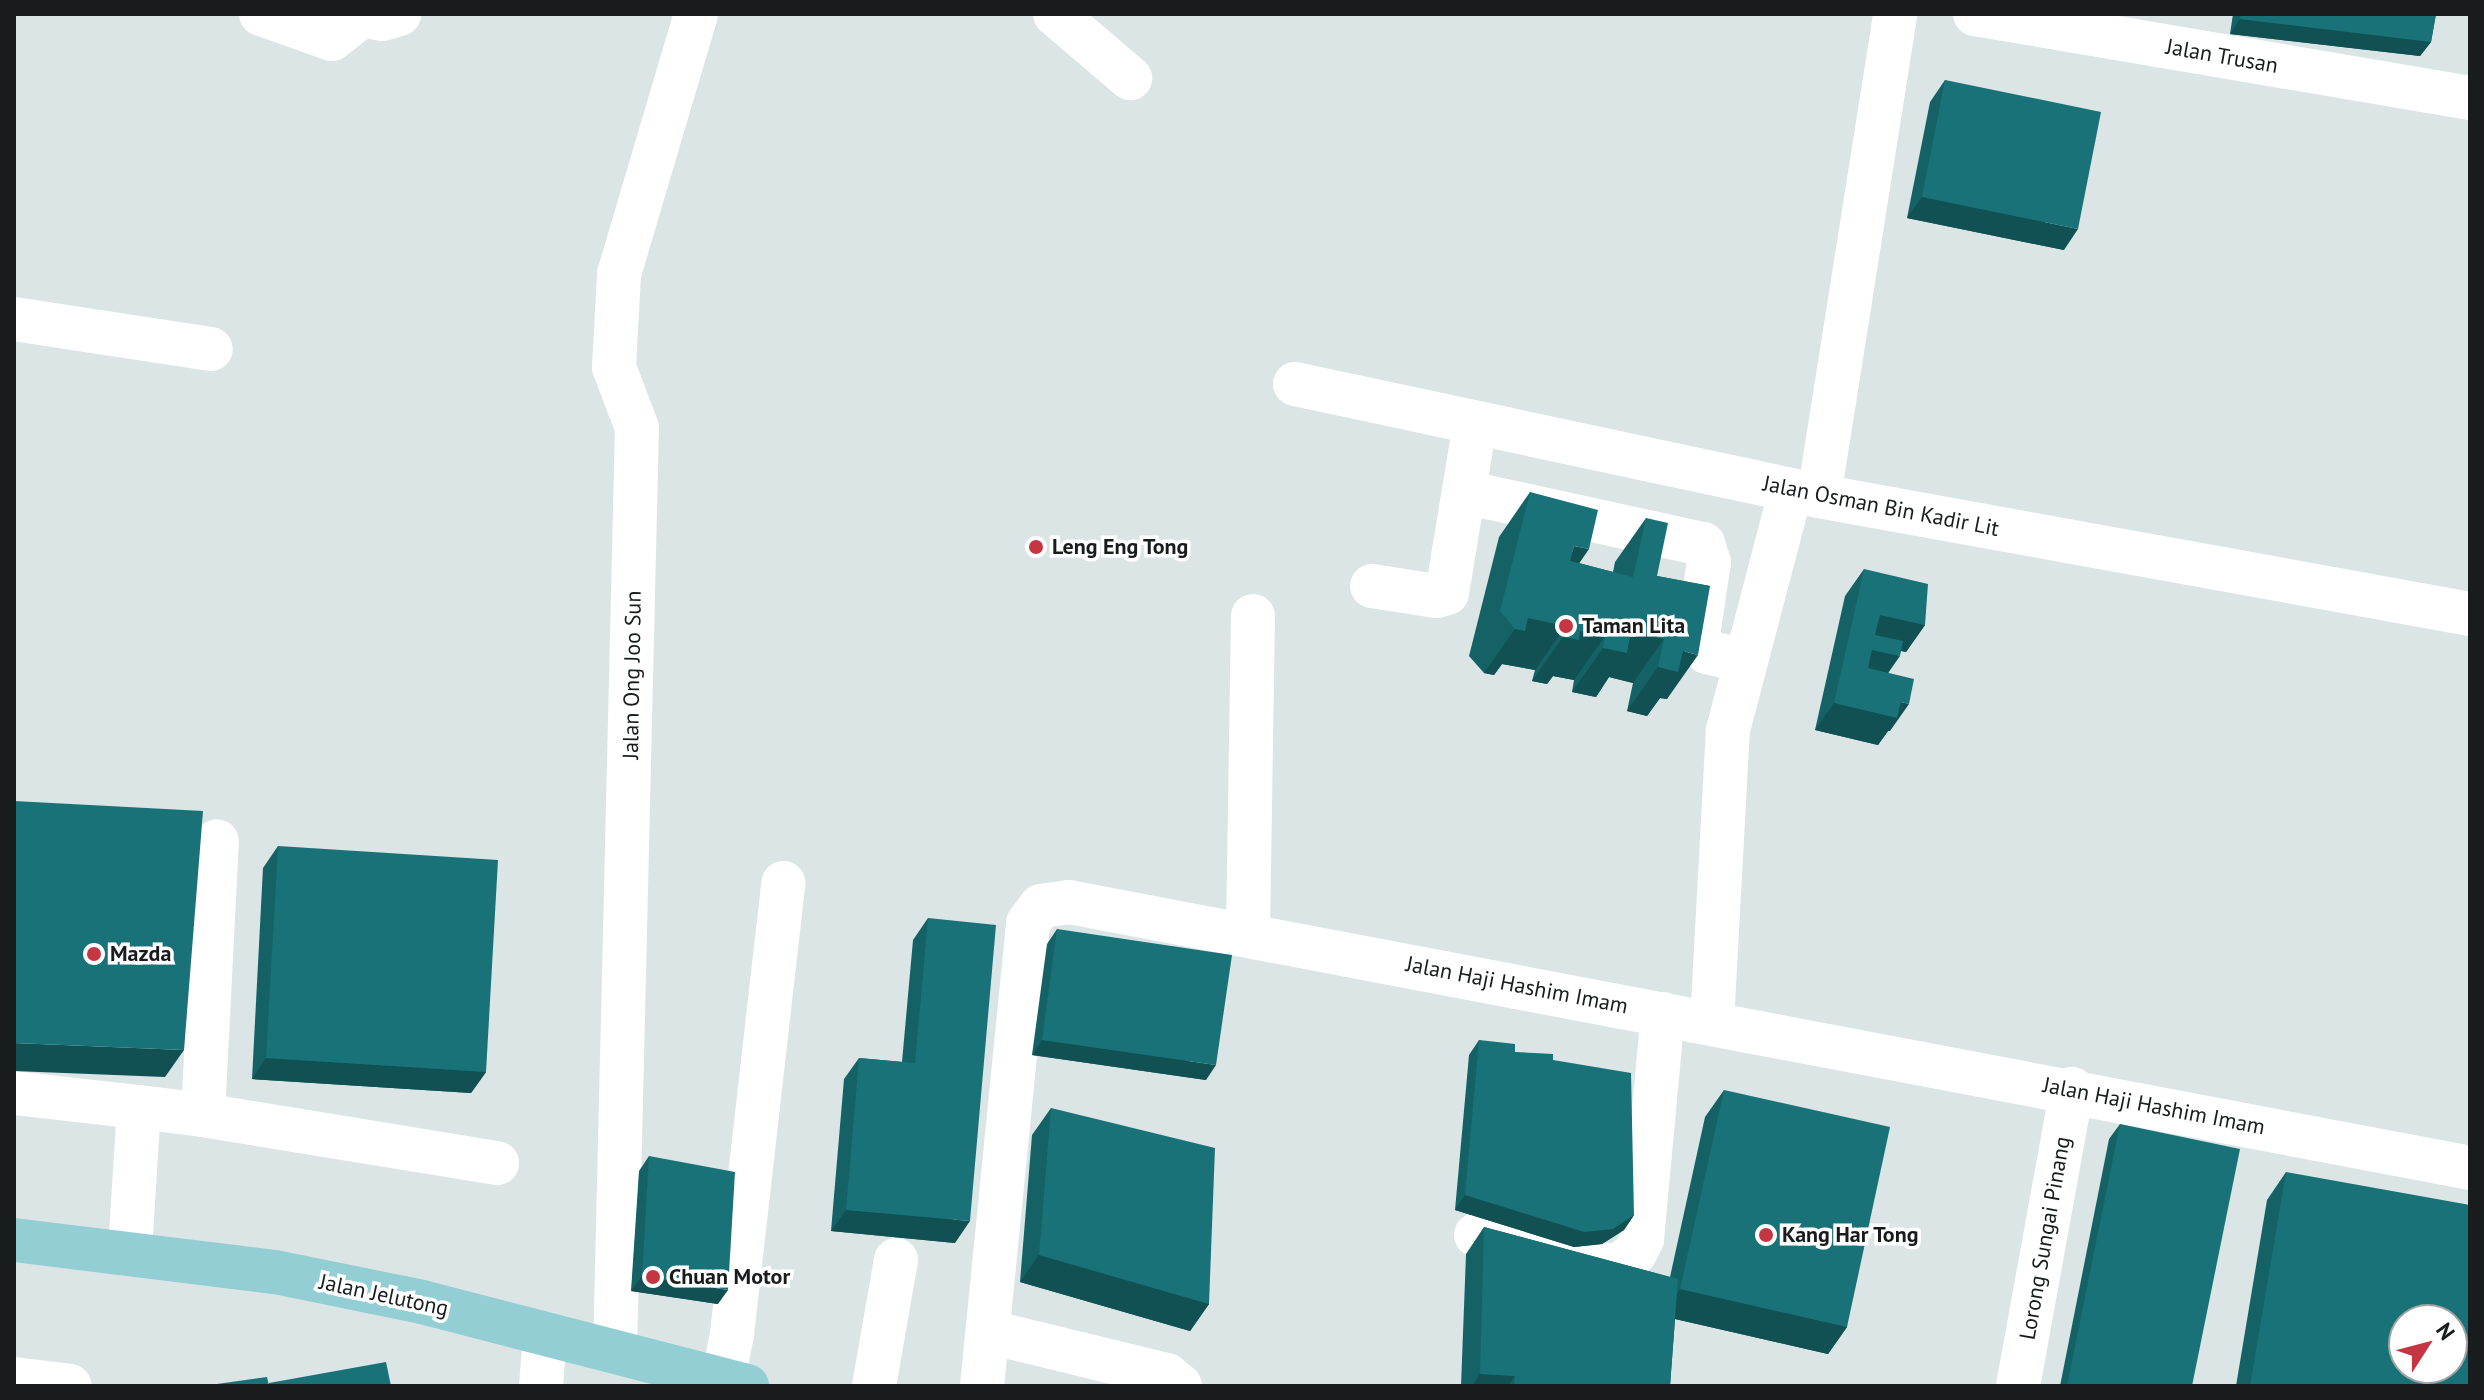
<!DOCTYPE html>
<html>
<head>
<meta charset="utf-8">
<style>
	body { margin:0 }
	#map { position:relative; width:2484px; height:1400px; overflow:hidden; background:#dbe5e5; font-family:"PT Sans",sans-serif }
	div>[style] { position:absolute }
	.minor>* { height:44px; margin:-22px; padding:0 22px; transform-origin:22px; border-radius:22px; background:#fff }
	.major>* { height:44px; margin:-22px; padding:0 22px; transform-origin:22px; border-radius:22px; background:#92ced3 }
	.wall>* { inset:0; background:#156266 }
	.shaded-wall>* { inset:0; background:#115053 }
	.building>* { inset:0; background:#187277 }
	.dots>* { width:22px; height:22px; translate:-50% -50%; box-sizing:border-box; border:4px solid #fff; border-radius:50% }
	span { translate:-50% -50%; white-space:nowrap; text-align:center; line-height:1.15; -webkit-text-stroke:7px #fff; paint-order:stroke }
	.street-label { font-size:22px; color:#181c1c }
	.poi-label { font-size:22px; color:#181c1c; font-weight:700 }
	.left { translate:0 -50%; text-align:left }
	.frame { position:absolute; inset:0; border:16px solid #181c1c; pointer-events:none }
	.north { position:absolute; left:2388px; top:1304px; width:80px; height:80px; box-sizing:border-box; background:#fff; border:2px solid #a3a4a4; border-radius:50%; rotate:54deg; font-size:22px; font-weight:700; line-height:32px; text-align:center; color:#181c1c }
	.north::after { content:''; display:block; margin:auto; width:28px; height:36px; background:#c63642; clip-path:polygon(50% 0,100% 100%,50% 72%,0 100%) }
</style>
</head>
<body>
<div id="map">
	<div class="minor">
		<i style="left:261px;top:14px;width:75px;rotate:19.4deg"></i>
		<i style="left:332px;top:39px;width:39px;rotate:-38deg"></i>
		<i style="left:363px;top:15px;width:19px;rotate:12deg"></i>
		<i style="left:382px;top:19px;width:18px;rotate:-16deg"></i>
		<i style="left:1055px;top:14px;width:99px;rotate:40.5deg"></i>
		<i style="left:1975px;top:14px;width:502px;rotate:9.63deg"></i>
		<i style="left:14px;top:319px;width:199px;rotate:8.7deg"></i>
		<i style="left:1295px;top:384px;width:536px;rotate:12.06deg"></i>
		<i style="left:1819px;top:496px;width:662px;rotate:10.27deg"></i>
		<i style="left:1464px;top:492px;width:245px;rotate:12.3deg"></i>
		<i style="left:1703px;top:544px;width:19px;rotate:72deg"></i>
		<i style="left:1709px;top:562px;width:81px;rotate:98.5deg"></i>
		<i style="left:1697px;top:642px;width:14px;rotate:45deg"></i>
		<i style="left:1707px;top:652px;width:40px;rotate:13deg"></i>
		<i style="left:1819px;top:496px;width:488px;rotate:-81deg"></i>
		<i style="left:1372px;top:586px;width:65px;rotate:8.9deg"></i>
		<i style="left:1436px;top:596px;width:11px;rotate:-15deg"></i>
		<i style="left:1447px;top:593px;width:172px;rotate:-80.6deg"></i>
		<i style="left:1248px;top:933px;width:317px;rotate:-89.1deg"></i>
		<i style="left:1712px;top:1023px;width:293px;rotate:-86.9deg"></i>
		<i style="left:1728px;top:730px;width:248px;rotate:-75.3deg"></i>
		<i style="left:14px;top:1093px;width:126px;rotate:6.4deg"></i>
		<i style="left:203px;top:1115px;width:298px;rotate:9.3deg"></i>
		<i style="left:1476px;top:1235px;width:112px;rotate:14.5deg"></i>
		<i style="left:1584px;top:1263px;width:34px;rotate:5deg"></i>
		<i style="left:1618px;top:1266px;width:21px;rotate:-37deg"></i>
		<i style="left:1635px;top:1253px;width:16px;rotate:-63deg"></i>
		<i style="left:1642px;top:1239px;width:226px;rotate:-84.7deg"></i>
		<i style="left:130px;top:1250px;width:143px;rotate:-86.4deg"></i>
		<i style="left:139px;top:1107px;width:64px;rotate:7.1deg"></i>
		<i style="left:203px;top:1115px;width:274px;rotate:-87.1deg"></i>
		<i style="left:990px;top:1332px;width:182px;rotate:13.7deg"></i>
		<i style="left:1167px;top:1375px;width:17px;rotate:40deg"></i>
		<i style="left:615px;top:1352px;width:924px;rotate:-88.64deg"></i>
		<i style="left:637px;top:428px;width:65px;rotate:-110.7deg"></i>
		<i style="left:614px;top:367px;width:93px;rotate:-86.9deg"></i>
		<i style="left:619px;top:274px;width:271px;rotate:-73.5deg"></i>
		<i style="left:14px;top:1379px;width:56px;rotate:7.1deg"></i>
		<i style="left:723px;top:1380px;width:47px;rotate:-78.9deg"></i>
		<i style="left:732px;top:1334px;width:454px;rotate:-83.5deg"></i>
		<i style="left:541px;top:1386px;width:52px;rotate:-85.6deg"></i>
		<i style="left:874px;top:1386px;width:128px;rotate:-80.1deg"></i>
		<i style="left:982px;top:1386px;width:465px;rotate:-84.3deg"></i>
		<i style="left:1028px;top:923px;width:21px;rotate:-53deg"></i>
		<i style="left:1041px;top:906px;width:28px;rotate:-8deg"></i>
		<i style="left:1069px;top:902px;width:1426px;rotate:10.75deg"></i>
		<i style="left:2018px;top:1386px;width:302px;rotate:-79.7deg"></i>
	</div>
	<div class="major">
		<i style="left:14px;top:1240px;width:263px;rotate:7deg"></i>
		<i style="left:275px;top:1272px;width:150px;rotate:11.5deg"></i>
		<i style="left:422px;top:1302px;width:336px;rotate:14.5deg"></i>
	</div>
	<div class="wall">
		<i style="clip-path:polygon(2233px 14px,2436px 14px,2431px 42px,2420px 56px,2230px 34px)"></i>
		<i style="clip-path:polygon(1945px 80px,2064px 250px,1907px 218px,1930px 102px)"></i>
		<i style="clip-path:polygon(1530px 492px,1579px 563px,1613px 572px,1615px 562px,1646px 518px,1657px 576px,1710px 586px,1667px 699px,1660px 698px,1647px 716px,1627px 711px,1633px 683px,1609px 677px,1596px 697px,1572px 692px,1574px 680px,1553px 676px,1547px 684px,1532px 681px,1535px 670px,1502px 664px,1494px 675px,1484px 673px,1469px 656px,1499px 537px)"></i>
		<i style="clip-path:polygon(1864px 569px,1925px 625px,1906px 652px,1901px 651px,1888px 673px,1890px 731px,1888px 731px,1878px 745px,1815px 730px,1845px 596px)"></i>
		<i style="clip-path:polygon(278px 846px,486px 1072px,471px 1093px,252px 1079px,263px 868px)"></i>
		<i style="clip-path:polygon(928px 918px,955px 1243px,831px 1231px,844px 1079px,859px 1058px,902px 1062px,913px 940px)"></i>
		<i style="clip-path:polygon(1057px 929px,1206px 1080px,1032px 1055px,1047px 944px)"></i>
		<i style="clip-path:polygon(1479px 1040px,1515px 1052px,1553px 1060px,1634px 1215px,1624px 1230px,1602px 1244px,1574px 1247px,1455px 1210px,1469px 1055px)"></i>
		<i style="clip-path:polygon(1724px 1090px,1847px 1327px,1828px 1354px,1675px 1319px,1670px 1386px,1461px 1386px,1466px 1254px,1484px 1227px,1670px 1277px,1705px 1117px)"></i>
		<i style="clip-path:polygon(1051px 1108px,1209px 1304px,1190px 1331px,1020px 1282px,1032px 1135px)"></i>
		<i style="clip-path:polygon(2120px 1124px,2192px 1386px,2060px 1386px,2109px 1139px)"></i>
		<i style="clip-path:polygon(649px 1156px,718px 1304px,631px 1291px,639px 1171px)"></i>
		<i style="clip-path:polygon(2286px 1172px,2470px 1386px,2236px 1386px,2267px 1200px)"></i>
	</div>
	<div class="shaded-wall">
		<i style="clip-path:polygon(2240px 19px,2431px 42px,2420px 56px,2230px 34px)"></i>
		<i style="clip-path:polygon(1922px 197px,2078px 229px,2064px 250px,1907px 218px)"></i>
		<i style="clip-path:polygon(1574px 546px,1589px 549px,1558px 594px)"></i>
		<i style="clip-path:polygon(1880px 615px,1925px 625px,1906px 652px,1861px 642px)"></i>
		<i style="clip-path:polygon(1528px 618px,1566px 626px,1535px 670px,1502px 664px,1494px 675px,1484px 673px,1515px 629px)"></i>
		<i style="clip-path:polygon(1580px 631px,1605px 636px,1574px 680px,1553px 676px,1547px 684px,1532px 681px,1563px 637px)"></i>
		<i style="clip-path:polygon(1631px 631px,1664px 639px,1633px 683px,1609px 677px,1596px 697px,1572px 692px,1603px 648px)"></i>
		<i style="clip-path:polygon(1872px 650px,1900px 656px,1881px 683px,1853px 677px)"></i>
		<i style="clip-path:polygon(1683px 651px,1698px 655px,1667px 699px,1660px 698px,1647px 716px,1627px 711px,1658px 667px)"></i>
		<i style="clip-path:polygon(1901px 702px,1909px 704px,1890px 731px,1888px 731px,1878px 745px,1815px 730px,1834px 703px)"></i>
		<i style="clip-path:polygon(1042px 1040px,1216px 1065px,1206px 1080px,1032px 1055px)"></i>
		<i style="clip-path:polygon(14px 1043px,184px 1050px,165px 1077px,14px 1071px)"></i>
		<i style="clip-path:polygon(266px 1058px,486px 1072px,471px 1093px,252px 1079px)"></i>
		<i style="clip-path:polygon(1465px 1195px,1634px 1215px,1624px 1230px,1602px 1244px,1574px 1247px,1455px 1210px)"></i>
		<i style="clip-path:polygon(846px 1210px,970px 1221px,955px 1243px,831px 1231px)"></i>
		<i style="clip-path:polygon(1039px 1255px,1209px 1304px,1190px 1331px,1020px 1282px)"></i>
		<i style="clip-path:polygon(642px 1276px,728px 1290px,718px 1304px,631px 1291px)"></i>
		<i style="clip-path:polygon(1680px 1289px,1847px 1327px,1828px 1354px,1662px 1316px)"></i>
		<i style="clip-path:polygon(1480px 1374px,1515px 1376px,1508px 1386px,1472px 1386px)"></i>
	</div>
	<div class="building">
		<i style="clip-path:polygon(2241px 14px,2436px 14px,2431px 42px,2240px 19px)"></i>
		<i style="clip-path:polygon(1945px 80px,2101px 112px,2078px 229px,1922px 197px)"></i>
		<i style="clip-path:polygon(1530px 492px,1598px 510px,1589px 549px,1574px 546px,1570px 561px,1633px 577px,1646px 518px,1668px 523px,1657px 576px,1710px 586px,1698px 655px,1683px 651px,1678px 672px,1658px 667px,1664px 639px,1631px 631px,1627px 653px,1603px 648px,1605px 636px,1580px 631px,1579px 640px,1563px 637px,1566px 626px,1528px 618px,1525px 631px,1515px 629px,1500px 611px)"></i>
		<i style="clip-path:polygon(1864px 569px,1928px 584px,1925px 625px,1880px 615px,1875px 635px,1903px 641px,1900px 656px,1872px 650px,1868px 668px,1914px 679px,1909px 704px,1901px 702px,1897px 718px,1834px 703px)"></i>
		<i style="clip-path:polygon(14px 801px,203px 811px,184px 1050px,14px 1043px)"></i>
		<i style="clip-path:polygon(278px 846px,498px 860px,486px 1072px,266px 1058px)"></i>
		<i style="clip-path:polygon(928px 918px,996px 925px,970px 1221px,846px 1210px,859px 1058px,915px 1063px)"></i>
		<i style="clip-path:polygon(1057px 929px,1232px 955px,1216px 1065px,1042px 1040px)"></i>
		<i style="clip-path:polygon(1479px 1040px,1515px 1044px,1515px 1052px,1553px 1054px,1553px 1060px,1631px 1073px,1634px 1215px,1613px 1229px,1584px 1232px,1465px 1195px)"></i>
		<i style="clip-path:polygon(1724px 1090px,1890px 1127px,1847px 1327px,1680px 1289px)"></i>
		<i style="clip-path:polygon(1051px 1108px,1215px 1148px,1209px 1304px,1039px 1255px)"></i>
		<i style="clip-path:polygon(2120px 1124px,2240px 1149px,2192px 1386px,2067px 1386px)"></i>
		<i style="clip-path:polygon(649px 1156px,735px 1172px,728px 1290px,642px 1276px)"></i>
		<i style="clip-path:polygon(evenodd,2286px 1172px,2470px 1205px,2470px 1386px,2250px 1386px,2286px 1172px,2404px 1320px,2452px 1320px,2452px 1368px,2404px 1368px,2404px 1320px)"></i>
		<i style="clip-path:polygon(1484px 1227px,1678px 1279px,1670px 1386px,1547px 1386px,1514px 1384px,1515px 1376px,1480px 1374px)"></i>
		<i style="clip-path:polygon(386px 1362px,391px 1386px,269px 1386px,269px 1383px)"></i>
		<i style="clip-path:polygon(267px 1377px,269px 1386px,217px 1386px,217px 1384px)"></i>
	</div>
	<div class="dots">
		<i style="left:1036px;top:547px;background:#c63642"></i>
		<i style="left:1566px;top:626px;background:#c63642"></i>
		<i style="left:94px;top:954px;background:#c63642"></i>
		<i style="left:1766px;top:1235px;background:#c63642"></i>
		<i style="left:653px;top:1277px;background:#c63642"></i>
	</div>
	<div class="street-label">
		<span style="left:2222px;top:56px;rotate:10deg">Jalan Trusan</span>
		<span style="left:1881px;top:506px;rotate:11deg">Jalan Osman Bin Kadir Lit</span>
		<span style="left:632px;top:675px;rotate:-89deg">Jalan Ong Joo Sun</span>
		<span style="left:1517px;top:985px;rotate:11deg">Jalan Haji Hashim Imam</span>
		<span style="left:2154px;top:1106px;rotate:11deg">Jalan Haji Hashim Imam</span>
		<span style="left:2045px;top:1238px;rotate:-80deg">Lorong Sungai Pinang</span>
		<span style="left:384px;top:1295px;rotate:12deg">Jalan Jelutong</span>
	</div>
	<div class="poi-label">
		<span class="left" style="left:1052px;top:547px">Leng Eng Tong</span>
		<span class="left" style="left:1582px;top:626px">Taman Lita</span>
		<span class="left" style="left:110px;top:954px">Mazda</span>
		<span class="left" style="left:1782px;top:1235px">Kang Har Tong</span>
		<span class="left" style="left:669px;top:1277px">Chuan Motor</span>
	</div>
	<div class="frame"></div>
	<div class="north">N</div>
</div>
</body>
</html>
